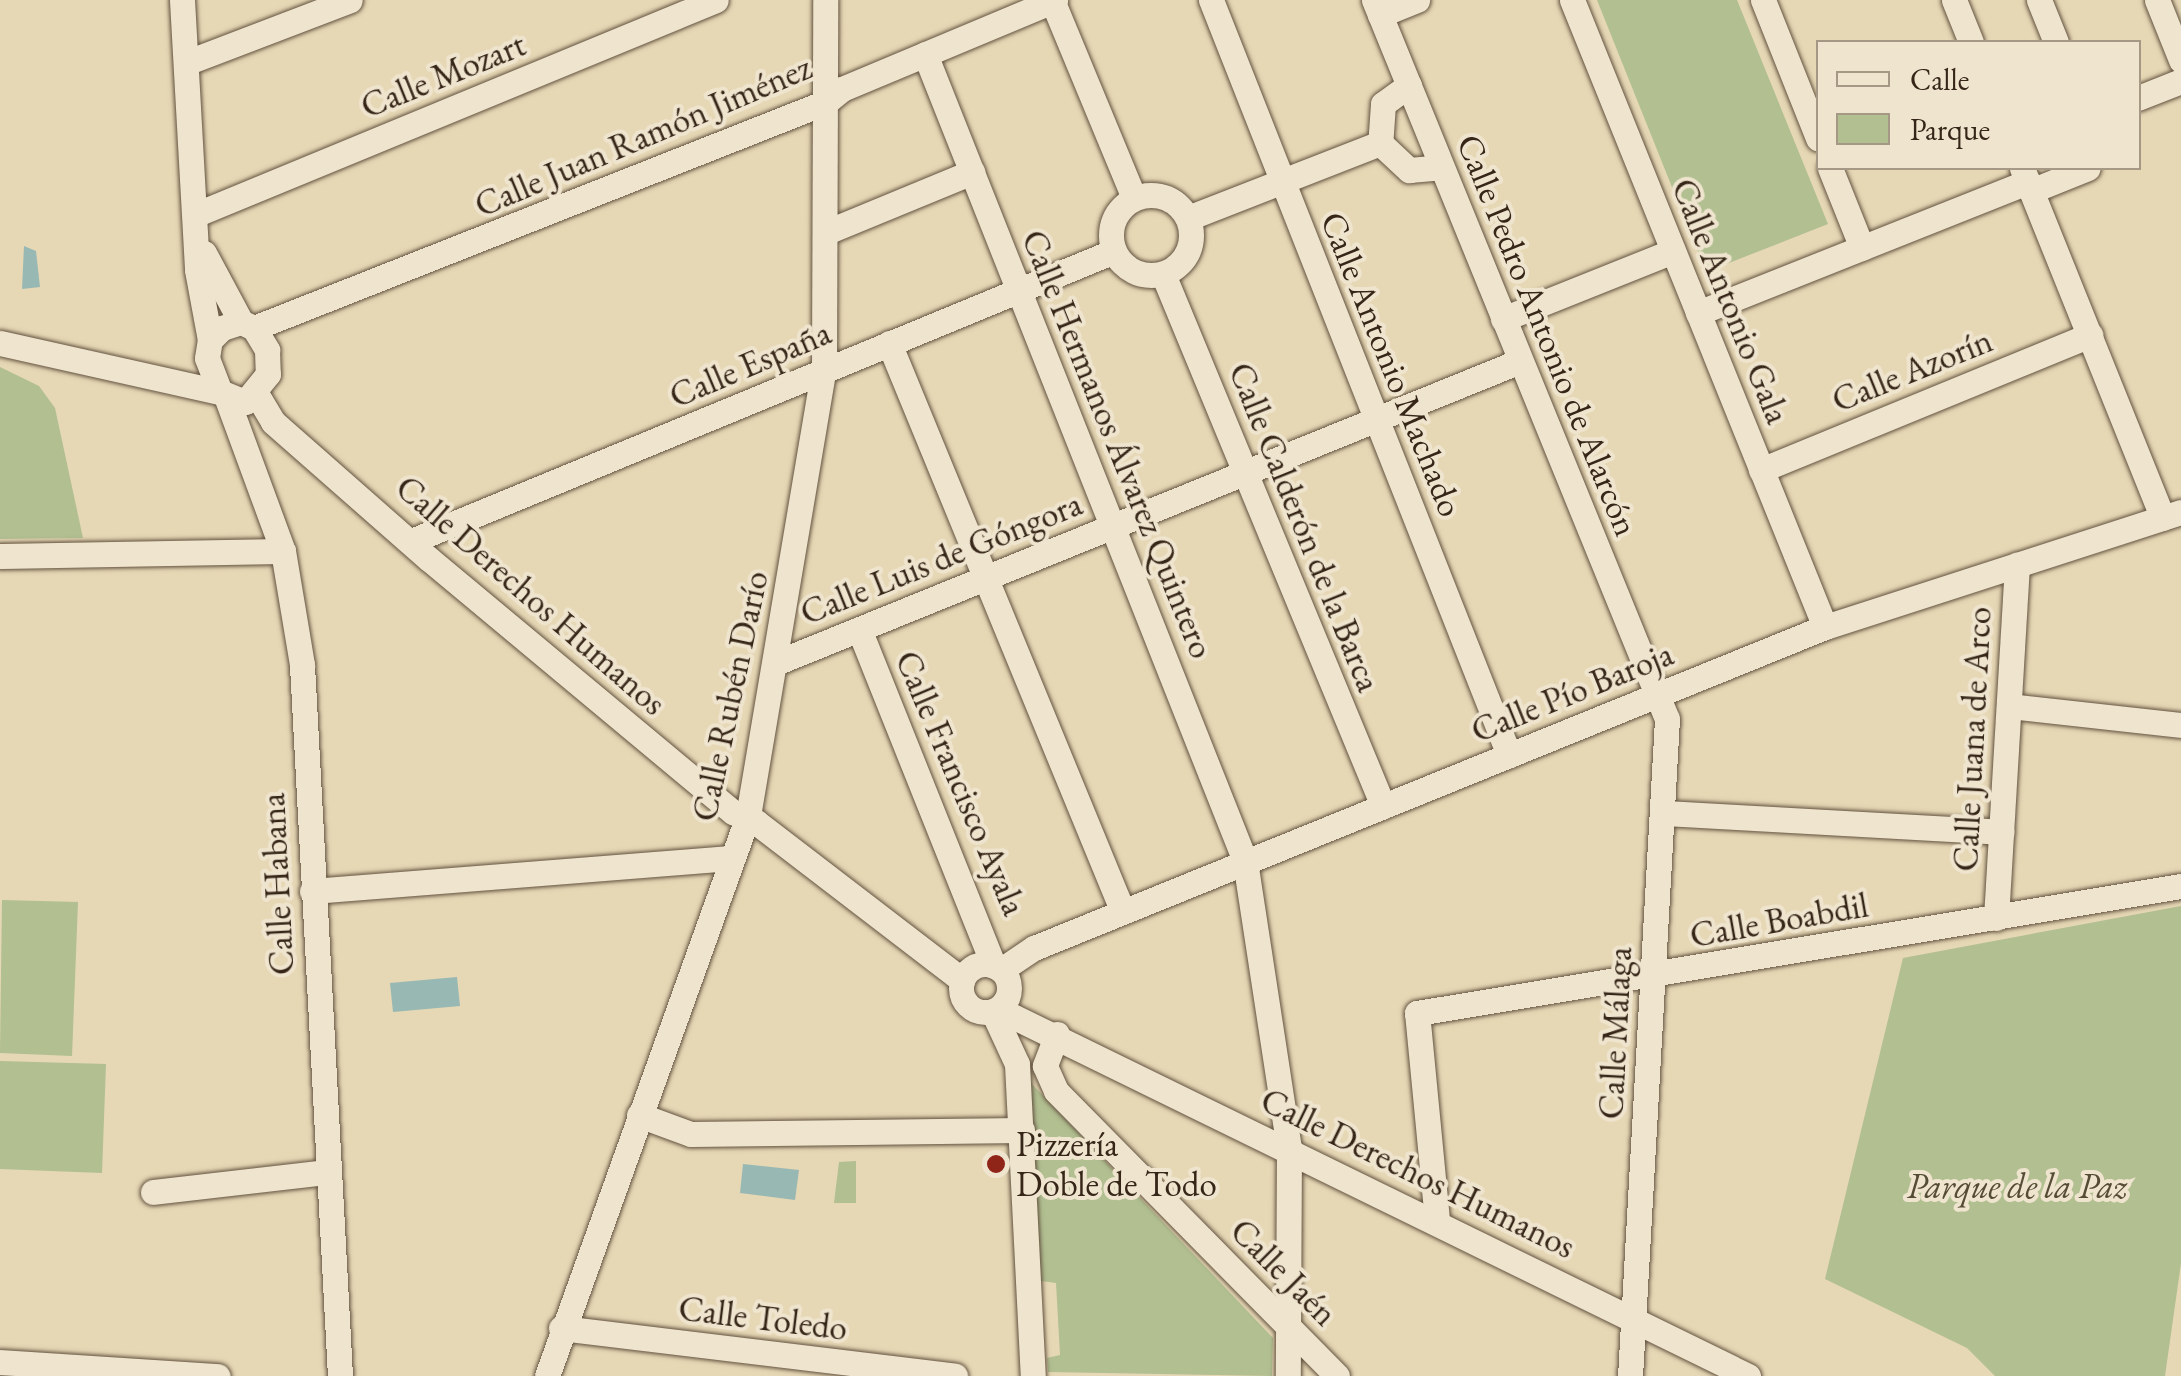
<!DOCTYPE html>
<html>
<head>
<meta charset="utf-8">
<style>
	body { margin:0 }
	#map { position:relative; width:2181px; height:1376px; overflow:hidden; background:#e6d7b5; font-family:"EB Garamond",serif }
	div>[style] { position:absolute }
	.green>* { inset:0; background:#b1bf91 }
	.water>* { inset:0; background:#98b8b4 }
	.roads { filter:drop-shadow(0 0 2px #62523f) drop-shadow(0 0 2px #62523f) }
	.minor>* { height:25px; margin:-12.5px; padding:0 12.5px; transform-origin:12.5px; border-radius:12.5px; background:#efe5cf }
	.minor>.ring { margin:-12.5px; padding:0; box-sizing:content-box; background:none; border:25px solid #efe5cf; border-radius:50% }
	.dots>* { width:28px; height:28px; translate:-50% -50%; box-sizing:border-box; border:5px solid #efe5cf; border-radius:50% }
	span { translate:-50% -50%; white-space:nowrap; text-align:center; line-height:1.15; -webkit-text-stroke:8px #efe5cf; paint-order:stroke }
	.street-label { font-size:35px; color:#362618 }
	.poi-label { font-size:35px; color:#362618 }
	.left { translate:0 -50%; text-align:left }
	.park-label { font-size:35px; color:#554c36; font-style:italic }
	.legend { position:absolute; left:1816px; top:40px; width:325px; height:130px; box-sizing:border-box; background:#efe5cf; border:2px solid #a59986; margin:0; padding:12px 18px; list-style:none; font-size:30px; color:#362618 }
	.legend li { display:flex; align-items:center; gap:20px; height:50px }
	.legend b { width:50px; border:2px solid #a59986 }
</style>
</head>
<body>
<div id="map">
	<div class="green">
		<i style="clip-path:polygon(1597px 0,1737px 0,1828px 224px,1706px 272px)"></i>
		<i style="clip-path:polygon(0 367px,39px 386px,55px 408px,83px 538px,0 539px)"></i>
		<i style="clip-path:polygon(2px 900px,78px 902px,72px 1056px,0 1053px)"></i>
		<i style="clip-path:polygon(2181px 906px,2181px 1263px,2165px 1376px,1995px 1376px,1967px 1348px,1825px 1279px,1903px 958px)"></i>
		<i style="clip-path:polygon(0 1061px,106px 1064px,102px 1173px,0 1169px)"></i>
		<i style="clip-path:polygon(1031px 1083px,1273px 1338px,1272px 1376px,1048px 1372px,1047px 1358px,1060px 1355px,1056px 1283px,1041px 1281px)"></i>
		<i style="clip-path:polygon(856px 1161px,856px 1203px,834px 1203px,839px 1162px)"></i>
	</div>
	<div class="water">
		<i style="clip-path:polygon(24px 246px,36px 251px,40px 287px,22px 289px)"></i>
		<i style="clip-path:polygon(457px 977px,460px 1006px,393px 1012px,390px 983px)"></i>
		<i style="clip-path:polygon(743px 1164px,799px 1170px,795px 1200px,740px 1193px)"></i>
	</div>
	<div class="roads">
		<div class="minor">
			<i style="left:182px;top:0;width:270px;rotate:86.8deg"></i>
			<i style="left:197px;top:270px;width:71px;rotate:79.5deg"></i>
			<i style="left:1052px;top:0;width:214px;rotate:67.5deg"></i>
			<i style="left:1211px;top:0;width:812px;rotate:68.46deg"></i>
			<i style="left:1374px;top:0;width:776px;rotate:67.83deg"></i>
			<i style="left:1667px;top:719px;width:658px;rotate:93.22deg"></i>
			<i style="left:1572px;top:0;width:676px;rotate:68.03deg"></i>
			<i style="left:1763px;top:0;width:149px;rotate:68.3deg"></i>
			<i style="left:1954px;top:0;width:45px;rotate:68deg"></i>
			<i style="left:2039px;top:0;width:45px;rotate:68deg"></i>
			<i style="left:2157px;top:0;width:65px;rotate:68.2deg"></i>
			<i style="left:1380px;top:15px;width:40px;rotate:-22deg"></i>
			<i style="left:925px;top:54px;width:868px;rotate:68.37deg"></i>
			<i style="left:1245px;top:861px;width:289px;rotate:81.3deg"></i>
			<i style="left:1289px;top:1147px;width:229px;rotate:90.3deg"></i>
			<i style="left:188px;top:62px;width:173px;rotate:-20.9deg"></i>
			<i style="left:1409px;top:85px;width:32px;rotate:144deg"></i>
			<i style="left:1383px;top:104px;width:39px;rotate:94deg"></i>
			<i style="left:1380px;top:143px;width:40px;rotate:43deg"></i>
			<i style="left:1409px;top:170px;width:32px;rotate:-5deg"></i>
			<i style="left:2138px;top:98px;width:46px;rotate:-21.6deg"></i>
			<i style="left:1830px;top:168px;width:86px;rotate:68.2deg"></i>
			<i style="left:2022px;top:168px;width:377px;rotate:68.1deg"></i>
			<i style="left:2031px;top:191px;width:61px;rotate:-22deg"></i>
			<i class="ring" style="left:1111px;top:195px;width:55px;height:55px"></i>
			<i style="left:197px;top:214px;width:561px;rotate:-22.41deg"></i>
			<i style="left:1188px;top:218px;width:206px;rotate:-21.3deg"></i>
			<i style="left:829px;top:231px;width:155px;rotate:-22.4deg"></i>
			<i style="left:204px;top:253px;width:78px;rotate:61.8deg"></i>
			<i style="left:1163px;top:274px;width:576px;rotate:67.53deg"></i>
			<i style="left:1698px;top:313px;width:355px;rotate:-21.7deg"></i>
			<i style="left:1503px;top:319px;width:183px;rotate:-21.8deg"></i>
			<i style="left:241px;top:322px;width:14px;rotate:25deg"></i>
			<i style="left:254px;top:328px;width:26px;rotate:59deg"></i>
			<i style="left:267px;top:350px;width:24px;rotate:88deg"></i>
			<i style="left:268px;top:374px;width:36px;rotate:129deg"></i>
			<i style="left:245px;top:402px;width:27px;rotate:-158deg"></i>
			<i style="left:220px;top:392px;width:36px;rotate:-111deg"></i>
			<i style="left:207px;top:358px;width:18px;rotate:-81deg"></i>
			<i style="left:210px;top:340px;width:17px;rotate:-45deg"></i>
			<i style="left:222px;top:328px;width:20px;rotate:-18deg"></i>
			<i style="left:254px;top:328px;width:615px;rotate:-21.56deg"></i>
			<i style="left:826px;top:102px;width:21px;rotate:-39deg"></i>
			<i style="left:842px;top:89px;width:231px;rotate:-22.7deg"></i>
			<i style="left:0;top:343px;width:225px;rotate:12.6deg"></i>
			<i style="left:889px;top:343px;width:615px;rotate:67.65deg"></i>
			<i style="left:257px;top:395px;width:31px;rotate:59deg"></i>
			<i style="left:273px;top:422px;width:208px;rotate:41.3deg"></i>
			<i style="left:429px;top:559px;width:396px;rotate:39.8deg"></i>
			<i style="left:733px;top:812px;width:25px;rotate:23deg"></i>
			<i style="left:756px;top:822px;width:260px;rotate:37.5deg"></i>
			<i style="left:227px;top:399px;width:162px;rotate:69.8deg"></i>
			<i style="left:283px;top:551px;width:116px;rotate:80.5deg"></i>
			<i style="left:302px;top:665px;width:712px;rotate:86.94deg"></i>
			<i style="left:1761px;top:470px;width:356px;rotate:-22.3deg"></i>
			<i style="left:414px;top:540px;width:757px;rotate:-22.43deg"></i>
			<i style="left:0;top:556px;width:283px;rotate:-1deg"></i>
			<i style="left:859px;top:629px;width:363px;rotate:68.2deg"></i>
			<i style="left:778px;top:662px;width:801px;rotate:-22.08deg"></i>
			<i style="left:2009px;top:706px;width:173px;rotate:6.3deg"></i>
			<i style="left:1664px;top:813px;width:338px;rotate:3.2deg"></i>
			<i style="left:312px;top:891px;width:420px;rotate:-4.5deg"></i>
			<i style="left:1996px;top:918px;width:354px;rotate:-86.6deg"></i>
			<i class="ring" style="left:961px;top:964px;width:23px;height:23px"></i>
			<i style="left:1001px;top:970px;width:40px;rotate:-34deg"></i>
			<i style="left:1034px;top:948px;width:854px;rotate:-22.09deg"></i>
			<i style="left:1825px;top:627px;width:374px;rotate:-17.9deg"></i>
			<i style="left:998px;top:1009px;width:835px;rotate:26.07deg"></i>
			<i style="left:993px;top:1012px;width:57px;rotate:65.2deg"></i>
			<i style="left:1017px;top:1064px;width:312px;rotate:87.1deg"></i>
			<i style="left:1057px;top:1034px;width:34px;rotate:111deg"></i>
			<i style="left:1045px;top:1066px;width:27px;rotate:66deg"></i>
			<i style="left:1056px;top:1091px;width:400px;rotate:45.4deg"></i>
			<i style="left:639px;top:1115px;width:55px;rotate:20.1deg"></i>
			<i style="left:691px;top:1134px;width:331px;rotate:-0.7deg"></i>
			<i style="left:153px;top:1192px;width:174px;rotate:-6.6deg"></i>
			<i style="left:1437px;top:1220px;width:208px;rotate:-95.5deg"></i>
			<i style="left:1417px;top:1013px;width:774px;rotate:-9.44deg"></i>
			<i style="left:561px;top:1328px;width:397px;rotate:6.9deg"></i>
			<i style="left:0;top:1362px;width:218px;rotate:3.7deg"></i>
			<i style="left:547px;top:1376px;width:595px;rotate:-70.26deg"></i>
			<i style="left:748px;top:816px;width:453px;rotate:-80.4deg"></i>
			<i style="left:824px;top:369px;width:369px;rotate:-89.8deg"></i>
		</div>
	</div>
	<div class="dots">
		<i style="left:996px;top:1164px;background:#8f2418"></i>
	</div>
	<div class="street-label">
		<span style="left:443px;top:75px;rotate:-22deg">Calle Mozart</span>
		<span style="left:643px;top:136px;rotate:-23deg">Calle Juan Ramón Jiménez</span>
		<span style="left:1731px;top:301px;rotate:68deg">Calle Antonio Gala</span>
		<span style="left:1548px;top:335px;rotate:68deg">Calle Pedro Antonio de Alarcón</span>
		<span style="left:750px;top:364px;rotate:-23deg">Calle España</span>
		<span style="left:1392px;top:364px;rotate:68deg">Calle Antonio Machado</span>
		<span style="left:1912px;top:370px;rotate:-22deg">Calle Azorín</span>
		<span style="left:1118px;top:444px;rotate:68deg">Calle Hermanos Álvarez Quintero</span>
		<span style="left:1305px;top:527px;rotate:68deg">Calle Calderón de la Barca</span>
		<span style="left:941px;top:558px;rotate:-22deg">Calle Luis de Góngora</span>
		<span style="left:531px;top:595px;rotate:41deg">Calle Derechos Humanos</span>
		<span style="left:1572px;top:692px;rotate:-22deg">Calle Pío Baroja</span>
		<span style="left:730px;top:696px;rotate:-78deg">Calle Rubén Darío</span>
		<span style="left:1972px;top:739px;rotate:-87deg">Calle Juana de Arco</span>
		<span style="left:961px;top:783px;rotate:67deg">Calle Francisco Ayala</span>
		<span style="left:277px;top:884px;rotate:-93deg">Calle Habana</span>
		<span style="left:1779px;top:920px;rotate:-10deg">Calle Boabdil</span>
		<span style="left:1615px;top:1033px;rotate:-87deg">Calle Málaga</span>
		<span style="left:1418px;top:1173px;rotate:26deg">Calle Derechos Humanos</span>
		<span style="left:1284px;top:1272px;rotate:45deg">Calle Jaén</span>
		<span style="left:763px;top:1318px;rotate:7deg">Calle Toledo</span>
	</div>
	<div class="poi-label">
		<span class="left" style="left:1016px;top:1164px">Pizzería<br>Doble de Todo</span>
	</div>
	<div class="park-label">
		<span style="left:2017px;top:1186px">Parque de la Paz</span>
	</div>
	<ul class="legend">
	<li><b style="height:12px;background:#efe5cf"></b>Calle</li>
	<li><b style="height:28px;background:#b1bf91"></b>Parque</li>
	</ul>
</div>
</body>
</html>
